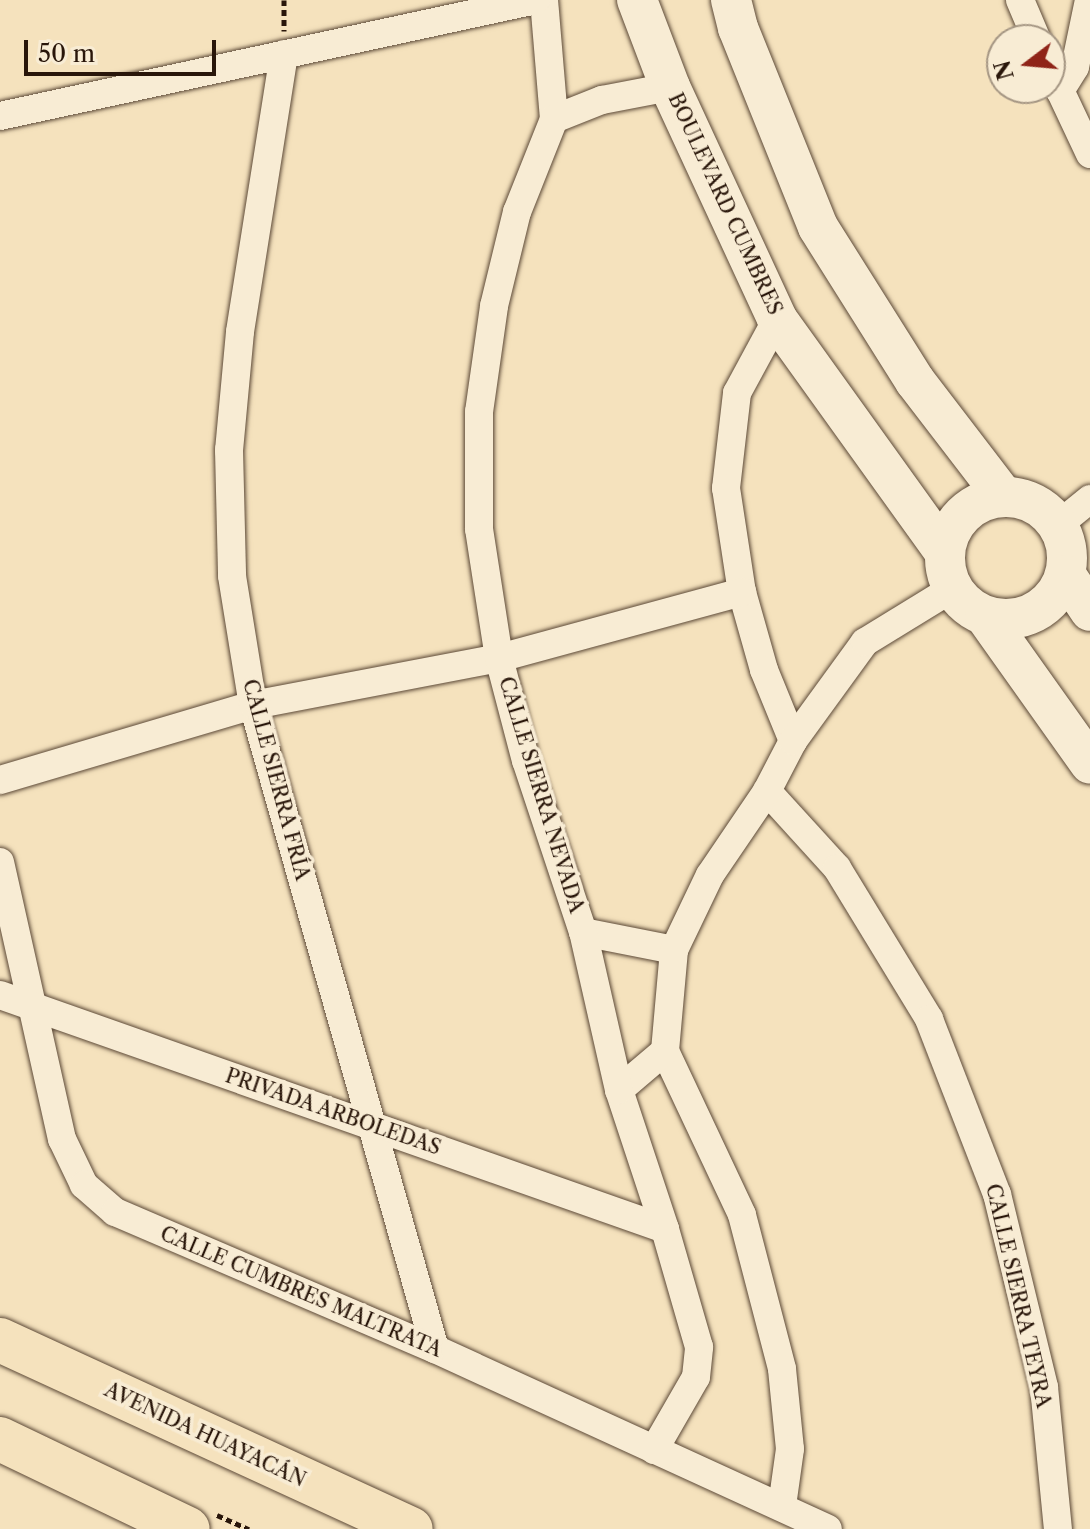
<!DOCTYPE html>
<html>
<head>
<meta charset="utf-8">
<style>
	body { margin:0 }
	#map { position:relative; width:1090px; height:1529px; overflow:hidden; background:#f5e2bd; font-family:"Libre Caslon Text",serif }
	div>[style] { position:absolute }
	.path>* { height:5px; margin-top:-2.5px; transform-origin:0; background:repeating-linear-gradient(90deg,#29160a 0 6px,transparent 0 10px) }
	.roads { filter:drop-shadow(0 0 2px #5c4937) drop-shadow(0 0 2px #5c4937) }
	.street>* { height:28px; margin:-14px; padding:0 14px; transform-origin:14px; border-radius:14px; background:#f8ecd4 }
	.secondary>* { height:40px; margin:-20px; padding:0 20px; transform-origin:20px; border-radius:20px; background:#f8ecd4 }
	.secondary>.ring { margin:-20px; padding:0; box-sizing:content-box; background:none; border:40px solid #f8ecd4; border-radius:50% }
	.primary>* { height:44px; margin:-22px; padding:0 22px; transform-origin:22px; border-radius:22px; background:#f5e2bd }
	span { translate:-50% -50%; white-space:nowrap; text-align:center; line-height:1.15; -webkit-text-stroke:7px #f8ecd4; paint-order:stroke }
	.street-label { font-size:20px; color:#29160a }
	.north { position:absolute; left:986px; top:24px; width:80px; height:80px; box-sizing:border-box; background:#f8ecd4; border:2px solid #a59683; border-radius:50%; rotate:254deg; font-size:22px; font-weight:700; line-height:32px; text-align:center; color:#29160a }
	.north::after { content:''; display:block; margin:auto; width:28px; height:36px; background:#8f2418; clip-path:polygon(50% 0,100% 100%,50% 72%,0 100%) }
	.scale { position:absolute; left:24px; top:40px; width:192px; height:36px; box-sizing:border-box; border:4px solid #29160a; border-top:0; padding-left:10px; font-size:24px; line-height:28px; white-space:nowrap; color:#29160a; -webkit-text-stroke:6px #f8ecd4; paint-order:stroke }
</style>
</head>
<body>
<div id="map">
	<div class="path">
		<i style="left:284px;top:0;width:31px;rotate:90deg"></i>
		<i style="left:217px;top:1515px;width:35px;rotate:24deg"></i>
	</div>
	<div class="roads">
		<div class="street">
			<i style="left:544px;top:0;width:119px;rotate:85.2deg"></i>
			<i style="left:1020px;top:0;width:43px;rotate:67deg"></i>
			<i style="left:284px;top:54px;width:281px;rotate:99deg"></i>
			<i style="left:240px;top:332px;width:119px;rotate:95.3deg"></i>
			<i style="left:229px;top:450px;width:126px;rotate:88.6deg"></i>
			<i style="left:232px;top:576px;width:131px;rotate:80.8deg"></i>
			<i style="left:253px;top:705px;width:669px;rotate:74.22deg"></i>
			<i style="left:1050px;top:69px;width:94px;rotate:64.8deg"></i>
			<i style="left:1060px;top:91px;width:28px;rotate:-58deg"></i>
			<i style="left:1075px;top:67px;width:68px;rotate:-78.2deg"></i>
			<i style="left:0;top:116px;width:548px;rotate:-12.21deg"></i>
			<i style="left:777px;top:319px;width:84px;rotate:118.4deg"></i>
			<i style="left:737px;top:393px;width:96px;rotate:96.6deg"></i>
			<i style="left:726px;top:488px;width:105px;rotate:81.3deg"></i>
			<i style="left:742px;top:592px;width:81px;rotate:74.2deg"></i>
			<i style="left:764px;top:670px;width:77px;rotate:67.8deg"></i>
			<i style="left:1058px;top:525px;width:41px;rotate:-39.1deg"></i>
			<i style="left:0;top:780px;width:264px;rotate:-16.5deg"></i>
			<i style="left:253px;top:705px;width:250px;rotate:-10.8deg"></i>
			<i style="left:499px;top:658px;width:252px;rotate:-15.2deg"></i>
			<i style="left:767px;top:791px;width:104px;rotate:47.7deg"></i>
			<i style="left:837px;top:868px;width:177px;rotate:58.6deg"></i>
			<i style="left:929px;top:1019px;width:188px;rotate:68.8deg"></i>
			<i style="left:997px;top:1194px;width:199px;rotate:76.3deg"></i>
			<i style="left:1044px;top:1387px;width:143px;rotate:84.4deg"></i>
			<i style="left:0;top:862px;width:284px;rotate:77.4deg"></i>
			<i style="left:62px;top:1139px;width:51px;rotate:64.4deg"></i>
			<i style="left:84px;top:1185px;width:41px;rotate:41.1deg"></i>
			<i style="left:115px;top:1212px;width:348px;rotate:23.2deg"></i>
			<i style="left:435px;top:1349px;width:432px;rotate:24.6deg"></i>
			<i style="left:583px;top:932px;width:93px;rotate:11.2deg"></i>
			<i style="left:674px;top:950px;width:83px;rotate:-64.4deg"></i>
			<i style="left:710px;top:875px;width:102px;rotate:-55.8deg"></i>
			<i style="left:767px;top:791px;width:56px;rotate:-62.5deg"></i>
			<i style="left:793px;top:741px;width:122px;rotate:-54deg"></i>
			<i style="left:865px;top:642px;width:103px;rotate:-31.5deg"></i>
			<i style="left:674px;top:950px;width:101px;rotate:95.1deg"></i>
			<i style="left:665px;top:1051px;width:181px;rotate:64.8deg"></i>
			<i style="left:742px;top:1215px;width:159px;rotate:75.4deg"></i>
			<i style="left:782px;top:1369px;width:80px;rotate:84.3deg"></i>
			<i style="left:790px;top:1449px;width:58px;rotate:98deg"></i>
			<i style="left:0;top:995px;width:705px;rotate:19.39deg"></i>
			<i style="left:619px;top:1090px;width:60px;rotate:-40.3deg"></i>
			<i style="left:654px;top:1450px;width:84px;rotate:-60.1deg"></i>
			<i style="left:696px;top:1377px;width:30px;rotate:-84deg"></i>
			<i style="left:699px;top:1347px;width:123px;rotate:-106.1deg"></i>
			<i style="left:665px;top:1229px;width:146px;rotate:-108.3deg"></i>
			<i style="left:619px;top:1090px;width:162px;rotate:-102.8deg"></i>
			<i style="left:583px;top:932px;width:180px;rotate:-108.4deg"></i>
			<i style="left:526px;top:761px;width:106px;rotate:-104.7deg"></i>
			<i style="left:499px;top:658px;width:131px;rotate:-98.8deg"></i>
			<i style="left:479px;top:529px;width:117px;rotate:-90deg"></i>
			<i style="left:479px;top:412px;width:107px;rotate:-81.9deg"></i>
			<i style="left:494px;top:306px;width:97px;rotate:-76.3deg"></i>
			<i style="left:517px;top:212px;width:100px;rotate:-68.3deg"></i>
			<i style="left:554px;top:119px;width:52px;rotate:-21.6deg"></i>
			<i style="left:602px;top:100px;width:69px;rotate:-10.8deg"></i>
		</div>
		<div class="secondary">
			<i style="left:637px;top:0;width:93px;rotate:69.2deg"></i>
			<i style="left:670px;top:87px;width:255px;rotate:65.2deg"></i>
			<i style="left:777px;top:319px;width:288px;rotate:54.3deg"></i>
			<i style="left:731px;top:0;width:29px;rotate:76deg"></i>
			<i style="left:738px;top:28px;width:214px;rotate:68.1deg"></i>
			<i style="left:818px;top:227px;width:182px;rotate:57.8deg"></i>
			<i style="left:915px;top:381px;width:146px;rotate:52.5deg"></i>
			<i class="ring" style="left:945px;top:497px;width:82px;height:82px"></i>
			<i style="left:1066px;top:575px;width:43px;rotate:56.3deg"></i>
			<i style="left:985px;top:616px;width:181px;rotate:54.6deg"></i>
		</div>
		<div class="primary">
			<i style="left:0;top:1340px;width:452px;rotate:24.7deg"></i>
			<i style="left:0;top:1439px;width:208px;rotate:25.6deg"></i>
		</div>
	</div>
	<div class="street-label">
		<span style="left:725px;top:204px;rotate:65deg">BOULEVARD CUMBRES</span>
		<span style="left:276px;top:780px;rotate:75deg">CALLE SIERRA FRÍA</span>
		<span style="left:541px;top:795px;rotate:73deg">CALLE SIERRA NEVADA</span>
		<span style="left:333px;top:1112px;rotate:19deg">PRIVADA ARBOLEDAS</span>
		<span style="left:301px;top:1292px;rotate:23deg">CALLE CUMBRES MALTRATA</span>
		<span style="left:1018px;top:1296px;rotate:77deg">CALLE SIERRA TEYRA</span>
		<span style="left:205px;top:1435px;rotate:25deg">AVENIDA HUAYACÁN</span>
	</div>
	<div class="north">N</div>
	<div class="scale">50 m</div>
</div>
</body>
</html>
